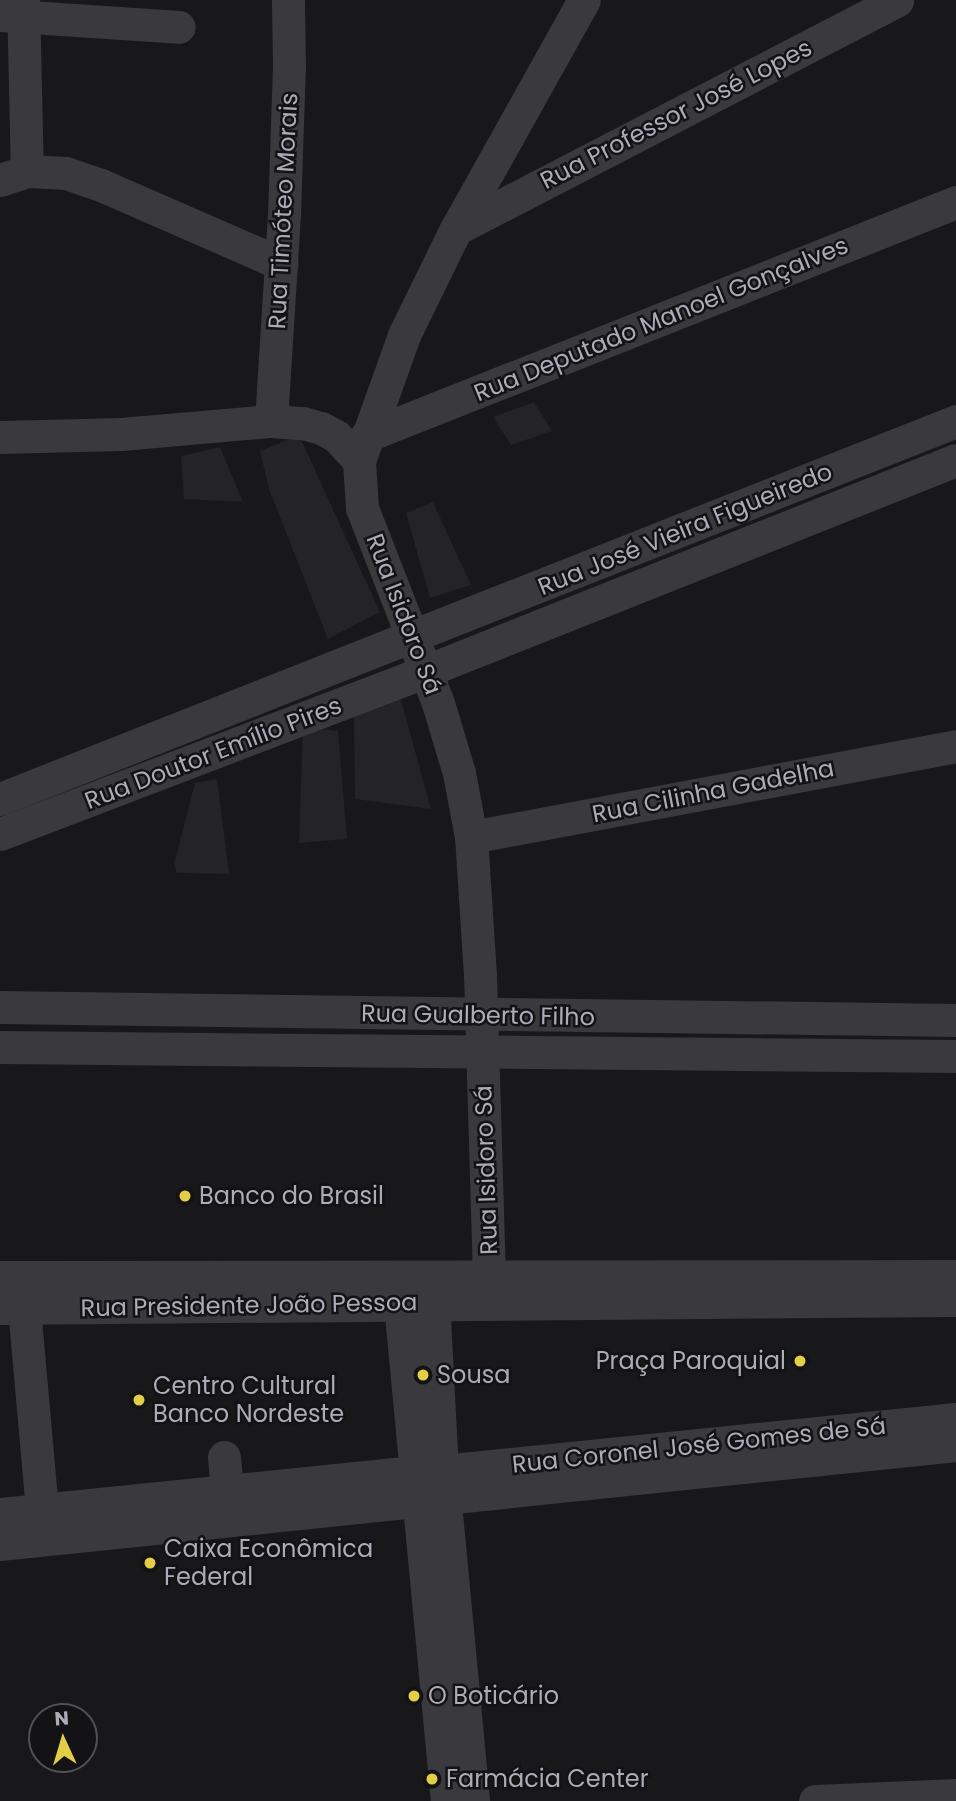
<!DOCTYPE html>
<html>
<head>
<meta charset="utf-8">
<style>
	body { margin:0 }
	#map { position:relative; width:956px; height:1801px; overflow:hidden; background:#181719; font-family:Poppins,sans-serif }
	div>[style] { position:absolute }
	.built>* { inset:0; background:#242326 }
	.minor>* { height:33px; margin:-16.5px; padding:0 16.5px; transform-origin:16.5px; border-radius:16.5px; background:#39393e }
	.dots>* { width:19px; height:19px; translate:-50% -50%; box-sizing:border-box; border:4px solid #131214; border-radius:50% }
	span { translate:-50% -50%; white-space:nowrap; text-align:center; line-height:1.15; -webkit-text-stroke:5px #131214; paint-order:stroke }
	.street-label { font-size:24px; color:#abacb8 }
	.poi-label { font-size:24px; color:#abacb8 }
	.left { translate:0 -50%; text-align:left }
	.right { translate:-100% -50%; text-align:right }
	.north { position:absolute; left:28px; top:1703px; width:70px; height:70px; box-sizing:border-box; background:#131214; border:2px solid #505056; border-radius:50%; rotate:356deg; font-size:19px; font-weight:700; line-height:28px; text-align:center; color:#abacb8 }
	.north::after { content:''; display:block; margin:auto; width:24px; height:32px; background:#e2cf47; clip-path:polygon(50% 0,100% 100%,50% 72%,0 100%) }
</style>
</head>
<body>
<div id="map">
	<div class="built">
		<i style="clip-path:polygon(534px 402px,552px 431px,511px 445px,493px 417px)"></i>
		<i style="clip-path:polygon(299px 435px,380px 612px,328px 639px,269px 489px,260px 451px)"></i>
		<i style="clip-path:polygon(220px 447px,243px 502px,184px 499px,181px 456px)"></i>
		<i style="clip-path:polygon(433px 502px,471px 585px,430px 598px,406px 513px)"></i>
		<i style="clip-path:polygon(399px 693px,431px 809px,355px 799px,354px 714px)"></i>
		<i style="clip-path:polygon(303px 727px,338px 731px,347px 839px,299px 843px)"></i>
		<i style="clip-path:polygon(217px 779px,229px 874px,177px 873px,174px 864px,195px 783px)"></i>
	</div>
	<div class="minor">
		<i style="left:23px;top:0;width:171px;rotate:88.7deg"></i>
		<i style="left:0;top:15px;width:179px;rotate:3.8deg"></i>
		<i style="left:0;top:180px;width:28px;rotate:-18deg"></i>
		<i style="left:27px;top:171px;width:39px;rotate:3deg"></i>
		<i style="left:66px;top:173px;width:37px;rotate:19deg"></i>
		<i style="left:101px;top:185px;width:197px;rotate:23.6deg"></i>
		<i style="left:456px;top:229px;width:497px;rotate:-27.4deg"></i>
		<i style="left:271px;top:421px;width:206px;rotate:-86.4deg"></i>
		<i style="left:284px;top:215px;width:148px;rotate:-88.1deg"></i>
		<i style="left:289px;top:67px;width:67px;rotate:-90.9deg"></i>
		<i style="left:366px;top:436px;width:635px;rotate:-21.63deg"></i>
		<i style="left:0;top:437px;width:121px;rotate:-1.4deg"></i>
		<i style="left:121px;top:434px;width:151px;rotate:-5deg"></i>
		<i style="left:271px;top:421px;width:32px;rotate:4deg"></i>
		<i style="left:303px;top:423px;width:19px;rotate:16deg"></i>
		<i style="left:321px;top:428px;width:17px;rotate:28deg"></i>
		<i style="left:336px;top:436px;width:34px;rotate:47deg"></i>
		<i style="left:0;top:799px;width:1028px;rotate:-21.57deg"></i>
		<i style="left:0;top:834px;width:456px;rotate:-20.9deg"></i>
		<i style="left:426px;top:671px;width:570px;rotate:-21.71deg"></i>
		<i style="left:471px;top:837px;width:493px;rotate:-10.6deg"></i>
		<i style="left:0;top:1007px;width:956px;rotate:0.78deg"></i>
		<i style="left:0;top:1047px;width:956px;rotate:0.54deg"></i>
		<i style="left:0;top:1277px;width:956px;rotate:-0.06deg"></i>
		<i style="left:489px;top:1278px;width:303px;rotate:-91.7deg"></i>
		<i style="left:480px;top:975px;width:138px;rotate:-93.7deg"></i>
		<i style="left:471px;top:837px;width:65px;rotate:-100.6deg"></i>
		<i style="left:459px;top:773px;width:73px;rotate:-106.7deg"></i>
		<i style="left:438px;top:703px;width:209px;rotate:-111.3deg"></i>
		<i style="left:362px;top:508px;width:47px;rotate:-93.7deg"></i>
		<i style="left:359px;top:461px;width:134px;rotate:-70.3deg"></i>
		<i style="left:404px;top:335px;width:118px;rotate:-63.9deg"></i>
		<i style="left:456px;top:229px;width:262px;rotate:-60.8deg"></i>
		<i style="left:432px;top:1280px;width:191px;rotate:87deg"></i>
		<i style="left:442px;top:1471px;width:331px;rotate:84.6deg"></i>
		<i style="left:398px;top:1283px;width:520px;rotate:84.6deg"></i>
		<i style="left:0;top:1308px;width:956px;rotate:-0.48deg"></i>
		<i style="left:24px;top:1308px;width:203px;rotate:84.9deg"></i>
		<i style="left:224px;top:1457px;width:34px;rotate:85deg"></i>
		<i style="left:442px;top:1471px;width:517px;rotate:-5.78deg"></i>
		<i style="left:445px;top:1498px;width:514px;rotate:-5.92deg"></i>
		<i style="left:0;top:1514px;width:416px;rotate:-5.8deg"></i>
		<i style="left:0;top:1544px;width:420px;rotate:-5.9deg"></i>
		<i style="left:815px;top:1801px;width:141px;rotate:-2.4deg"></i>
	</div>
	<div class="dots">
		<i style="left:185px;top:1196px;background:#e2cf47"></i>
		<i style="left:800px;top:1361px;background:#e2cf47"></i>
		<i style="left:423px;top:1375px;background:#e2cf47"></i>
		<i style="left:139px;top:1400px;background:#e2cf47"></i>
		<i style="left:150px;top:1563px;background:#e2cf47"></i>
		<i style="left:414px;top:1696px;background:#e2cf47"></i>
		<i style="left:432px;top:1779px;background:#e2cf47"></i>
	</div>
	<div class="street-label">
		<span style="left:676px;top:114px;rotate:-27deg">Rua Professor José Lopes</span>
		<span style="left:283px;top:211px;rotate:-87deg">Rua Timóteo Morais</span>
		<span style="left:661px;top:319px;rotate:-22deg">Rua Deputado Manoel Gonçalves</span>
		<span style="left:685px;top:529px;rotate:-22deg">Rua José Vieira Figueiredo</span>
		<span style="left:404px;top:614px;rotate:69deg">Rua Isidoro Sá</span>
		<span style="left:213px;top:753px;rotate:-21deg">Rua Doutor Emílio Pires</span>
		<span style="left:713px;top:791px;rotate:-11deg">Rua Cilinha Gadelha</span>
		<span style="left:478px;top:1015px;rotate:1deg">Rua Gualberto Filho</span>
		<span style="left:486px;top:1170px;rotate:-92deg">Rua Isidoro Sá</span>
		<span style="left:249px;top:1305px;rotate:-1deg">Rua Presidente João Pessoa</span>
		<span style="left:699px;top:1445px;rotate:-6deg">Rua Coronel José Gomes de Sá</span>
	</div>
	<div class="poi-label">
		<span class="left" style="left:199px;top:1196px">Banco do Brasil</span>
		<span class="right" style="left:786px;top:1361px">Praça Paroquial</span>
		<span class="left" style="left:437px;top:1375px">Sousa</span>
		<span class="left" style="left:153px;top:1400px">Centro Cultural<br>Banco Nordeste</span>
		<span class="left" style="left:164px;top:1563px">Caixa Econômica<br>Federal</span>
		<span class="left" style="left:428px;top:1696px">O Boticário</span>
		<span class="left" style="left:446px;top:1779px">Farmácia Center</span>
	</div>
	<div class="north">N</div>
</div>
</body>
</html>
